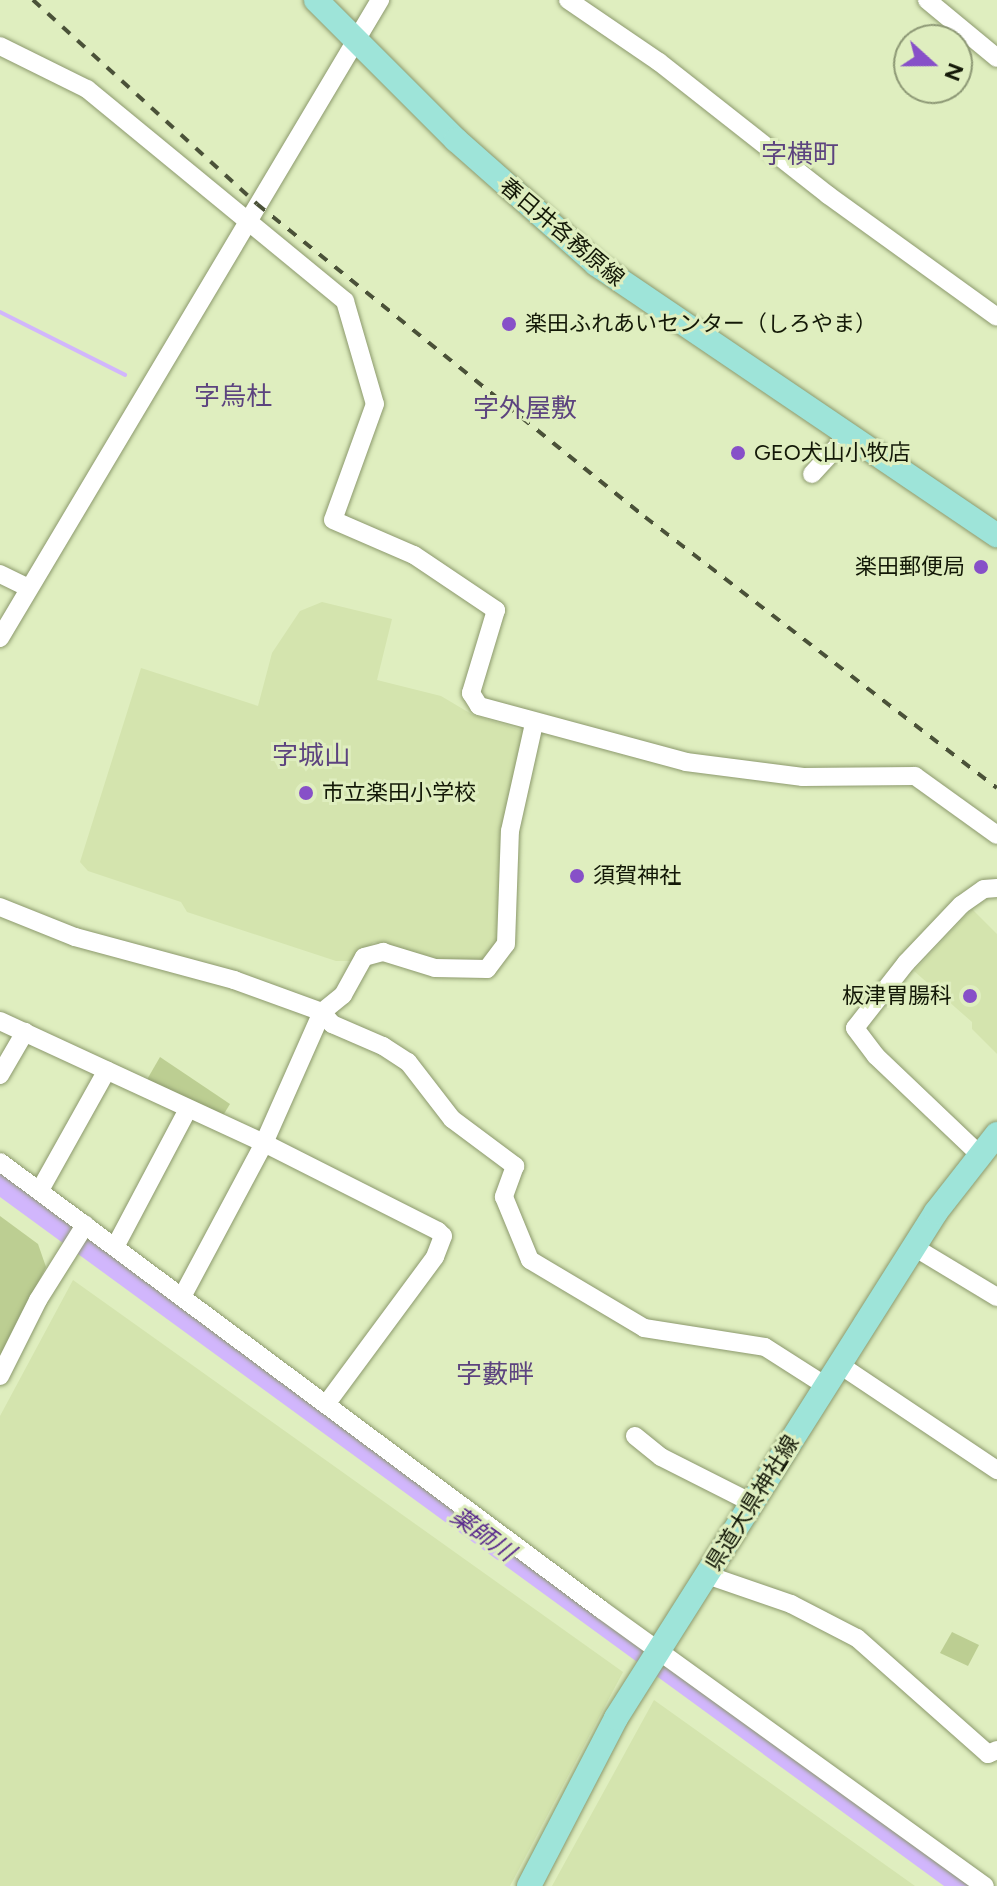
<!DOCTYPE html>
<html>
<head>
<meta charset="utf-8">
<style>
	body { margin:0 }
	#map { position:relative; width:997px; height:1886px; overflow:hidden; background:#dfeebf; font-family:Figtree,"Noto Sans JP",sans-serif }
	div>[style] { position:absolute }
	.built>* { inset:0; background:#d4e4ae }
	.green>* { inset:0; background:#bcce92 }
	.stream>* { height:4px; margin:-2px; padding:0 2px; transform-origin:2px; border-radius:2px; background:#d1b6fc }
	.river>* { height:26px; margin:-13px; padding:0 13px; transform-origin:13px; border-radius:13px; background:#d1b6fc }
	.roads { filter:drop-shadow(0 0 2px #8c996d) drop-shadow(0 0 2px #8c996d) }
	.minor>* { height:18px; margin:-9px; padding:0 9px; transform-origin:9px; border-radius:9px; background:#fff }
	.major>* { height:24px; margin:-12px; padding:0 12px; transform-origin:12px; border-radius:12px; background:#9ee4d9 }
	.rail>* { height:4px; margin-top:-2px; transform-origin:0; background:repeating-linear-gradient(90deg,#4a5138 0 10px,transparent 0 20px) }
	.dots>* { width:22px; height:22px; translate:-50% -50%; box-sizing:border-box; border:4px solid #dfeebf; border-radius:50% }
	span { translate:-50% -50%; white-space:nowrap; text-align:center; line-height:1.15; -webkit-text-stroke:6px #dfeebf; paint-order:stroke }
	.street-label { font-size:22px; color:#131807 }
	.poi-label { font-size:22px; color:#131807 }
	.left { translate:0 -50%; text-align:left }
	.right { translate:-100% -50%; text-align:right }
	.water-label { font-size:24px; color:#58288b; font-style:italic }
	.quarter-label { font-size:26px; color:#5c437f }
	.north { position:absolute; left:893px; top:24px; width:80px; height:80px; box-sizing:border-box; background:#dfeebf; border:2px solid #8d9875; border-radius:50%; rotate:111deg; font-size:22px; font-weight:700; line-height:32px; text-align:center; color:#131807 }
	.north::after { content:''; display:block; margin:auto; width:28px; height:36px; background:#8750c8; clip-path:polygon(50% 0,100% 100%,50% 72%,0 100%) }
</style>
</head>
<body>
<div id="map">
	<div class="built">
		<i style="clip-path:polygon(322px 602px,392px 619px,377px 680px,441px 696px,473px 715px,524px 731px,499px 856px,500px 939px,487px 960px,434px 959px,374px 942px,350px 961px,336px 961px,187px 912px,181px 902px,88px 871px,80px 862px,141px 668px,258px 706px,272px 653px,300px 611px)"></i>
		<i style="clip-path:polygon(972px 909px,997px 934px,997px 1054px,972px 1029px,972px 1022px,914px 971px)"></i>
		<i style="clip-path:polygon(73px 1280px,623px 1672px,510px 1886px,0 1886px,0 1416px)"></i>
		<i style="clip-path:polygon(654px 1700px,915px 1886px,552px 1886px)"></i>
	</div>
	<div class="green">
		<i style="clip-path:polygon(160px 1057px,230px 1104px,219px 1122px,145px 1083px)"></i>
		<i style="clip-path:polygon(0 1216px,38px 1244px,46px 1267px,0 1357px)"></i>
		<i style="clip-path:polygon(952px 1632px,979px 1645px,968px 1666px,940px 1653px)"></i>
	</div>
	<div class="stream">
		<i style="left:0;top:312px;width:140px;rotate:26.7deg"></i>
	</div>
	<div class="river">
		<i style="left:0;top:1181px;width:1196px;rotate:36.12deg"></i>
	</div>
	<div class="roads">
		<div class="minor">
			<i style="left:568px;top:0;width:110px;rotate:34.3deg"></i>
			<i style="left:659px;top:62px;width:215px;rotate:38.2deg"></i>
			<i style="left:828px;top:195px;width:208px;rotate:35.8deg"></i>
			<i style="left:927px;top:0;width:91px;rotate:39.6deg"></i>
			<i style="left:0;top:46px;width:97px;rotate:26.3deg"></i>
			<i style="left:87px;top:89px;width:334px;rotate:39.4deg"></i>
			<i style="left:345px;top:301px;width:107px;rotate:73.8deg"></i>
			<i style="left:375px;top:404px;width:123px;rotate:109.9deg"></i>
			<i style="left:333px;top:520px;width:88px;rotate:23.4deg"></i>
			<i style="left:414px;top:555px;width:99px;rotate:33.9deg"></i>
			<i style="left:496px;top:610px;width:87px;rotate:106.8deg"></i>
			<i style="left:471px;top:693px;width:15px;rotate:58deg"></i>
			<i style="left:479px;top:706px;width:214px;rotate:15.1deg"></i>
			<i style="left:686px;top:762px;width:118px;rotate:7.3deg"></i>
			<i style="left:803px;top:777px;width:112px;rotate:-0.5deg"></i>
			<i style="left:915px;top:776px;width:101px;rotate:35.7deg"></i>
			<i style="left:812px;top:474px;width:50px;rotate:-47.4deg"></i>
			<i style="left:0;top:574px;width:32px;rotate:26deg"></i>
			<i style="left:0;top:638px;width:743px;rotate:-59.22deg"></i>
			<i style="left:0;top:907px;width:81px;rotate:21.8deg"></i>
			<i style="left:75px;top:937px;width:165px;rotate:15.1deg"></i>
			<i style="left:234px;top:980px;width:94px;rotate:20deg"></i>
			<i style="left:322px;top:1012px;width:16px;rotate:50deg"></i>
			<i style="left:332px;top:1024px;width:56px;rotate:23.3deg"></i>
			<i style="left:383px;top:1046px;width:30px;rotate:33deg"></i>
			<i style="left:408px;top:1062px;width:72px;rotate:52.3deg"></i>
			<i style="left:452px;top:1119px;width:79px;rotate:36.7deg"></i>
			<i style="left:515px;top:1166px;width:33px;rotate:110deg"></i>
			<i style="left:504px;top:1197px;width:68px;rotate:67.6deg"></i>
			<i style="left:530px;top:1260px;width:133px;rotate:30.8deg"></i>
			<i style="left:644px;top:1328px;width:122px;rotate:8.9deg"></i>
			<i style="left:765px;top:1347px;width:72px;rotate:32.6deg"></i>
			<i style="left:0;top:1021px;width:291px;rotate:24.8deg"></i>
			<i style="left:264px;top:1143px;width:143px;rotate:-66.1deg"></i>
			<i style="left:322px;top:1012px;width:27px;rotate:-39deg"></i>
			<i style="left:343px;top:995px;width:43px;rotate:-61.1deg"></i>
			<i style="left:364px;top:957px;width:20px;rotate:-15deg"></i>
			<i style="left:383px;top:952px;width:54px;rotate:17.1deg"></i>
			<i style="left:435px;top:968px;width:52px;rotate:1.1deg"></i>
			<i style="left:487px;top:969px;width:31px;rotate:-53deg"></i>
			<i style="left:506px;top:944px;width:113px;rotate:-88deg"></i>
			<i style="left:510px;top:831px;width:110px;rotate:-77.4deg"></i>
			<i style="left:0;top:1075px;width:50px;rotate:-59.8deg"></i>
			<i style="left:980px;top:1155px;width:144px;rotate:-136.4deg"></i>
			<i style="left:876px;top:1056px;width:35px;rotate:-127deg"></i>
			<i style="left:855px;top:1028px;width:83px;rotate:-51.9deg"></i>
			<i style="left:906px;top:963px;width:80px;rotate:-46.5deg"></i>
			<i style="left:961px;top:905px;width:28px;rotate:-35deg"></i>
			<i style="left:984px;top:889px;width:13px;rotate:-4deg"></i>
			<i style="left:0;top:1162px;width:750px;rotate:36.66deg"></i>
			<i style="left:602px;top:1610px;width:472px;rotate:35.8deg"></i>
			<i style="left:40px;top:1190px;width:137px;rotate:-60.8deg"></i>
			<i style="left:115px;top:1247px;width:154px;rotate:-62.1deg"></i>
			<i style="left:914px;top:1247px;width:97px;rotate:31.1deg"></i>
			<i style="left:183px;top:1295px;width:172px;rotate:-61.9deg"></i>
			<i style="left:264px;top:1143px;width:195px;rotate:26.8deg"></i>
			<i style="left:438px;top:1231px;width:7px;rotate:45deg"></i>
			<i style="left:443px;top:1236px;width:22px;rotate:111deg"></i>
			<i style="left:435px;top:1257px;width:182px;rotate:126.5deg"></i>
			<i style="left:840px;top:1365px;width:189px;rotate:33.8deg"></i>
			<i style="left:0;top:1376px;width:85px;rotate:-63.4deg"></i>
			<i style="left:38px;top:1300px;width:89px;rotate:-57.9deg"></i>
			<i style="left:635px;top:1436px;width:33px;rotate:39deg"></i>
			<i style="left:661px;top:1457px;width:102px;rotate:26.8deg"></i>
			<i style="left:707px;top:1575px;width:89px;rotate:19deg"></i>
			<i style="left:791px;top:1604px;width:74px;rotate:27.3deg"></i>
			<i style="left:857px;top:1638px;width:175px;rotate:41.5deg"></i>
			<i style="left:988px;top:1754px;width:10px;rotate:-24deg"></i>
		</div>
		<div class="major">
			<i style="left:316px;top:0;width:198px;rotate:45deg"></i>
			<i style="left:456px;top:140px;width:187px;rotate:41.5deg"></i>
			<i style="left:596px;top:264px;width:484px;rotate:34.1deg"></i>
			<i style="left:529px;top:1886px;width:189px;rotate:-62.6deg"></i>
			<i style="left:616px;top:1718px;width:599px;rotate:-57.69deg"></i>
			<i style="left:936px;top:1212px;width:99px;rotate:-52deg"></i>
		</div>
	</div>
	<div class="rail">
		<i style="left:33px;top:0;width:303px;rotate:42.3deg"></i>
		<i style="left:257px;top:204px;width:499px;rotate:38.9deg"></i>
		<i style="left:645px;top:517px;width:444px;rotate:37.6deg"></i>
	</div>
	<div class="dots">
		<i style="left:509px;top:324px;background:#8750c8"></i>
		<i style="left:738px;top:453px;background:#8750c8"></i>
		<i style="left:981px;top:567px;background:#8750c8"></i>
		<i style="left:306px;top:793px;background:#8750c8"></i>
		<i style="left:577px;top:876px;background:#8750c8"></i>
		<i style="left:970px;top:996px;background:#8750c8"></i>
	</div>
	<div class="street-label">
		<span style="left:562px;top:232px;rotate:40deg">春日井各務原線</span>
		<span style="left:752px;top:1503px;rotate:-58deg">県道大県神社線</span>
	</div>
	<div class="poi-label">
		<span class="left" style="left:525px;top:324px">楽田ふれあいセンター（しろやま）</span>
		<span class="left" style="left:754px;top:453px">GEO犬山小牧店</span>
		<span class="right" style="left:965px;top:567px">楽田郵便局</span>
		<span class="left" style="left:322px;top:793px">市立楽田小学校</span>
		<span class="left" style="left:593px;top:876px">須賀神社</span>
		<span class="right" style="left:952px;top:996px">板津胃腸科</span>
	</div>
	<div class="water-label">
		<span style="left:483px;top:1534px;rotate:36deg">薬師川</span>
	</div>
	<div class="quarter-label">
		<span style="left:800px;top:155px">字横町</span>
		<span style="left:233px;top:397px">字烏杜</span>
		<span style="left:525px;top:409px">字外屋敷</span>
		<span style="left:311px;top:756px">字城山</span>
		<span style="left:495px;top:1375px">字藪畔</span>
	</div>
	<div class="north">N</div>
</div>
</body>
</html>
